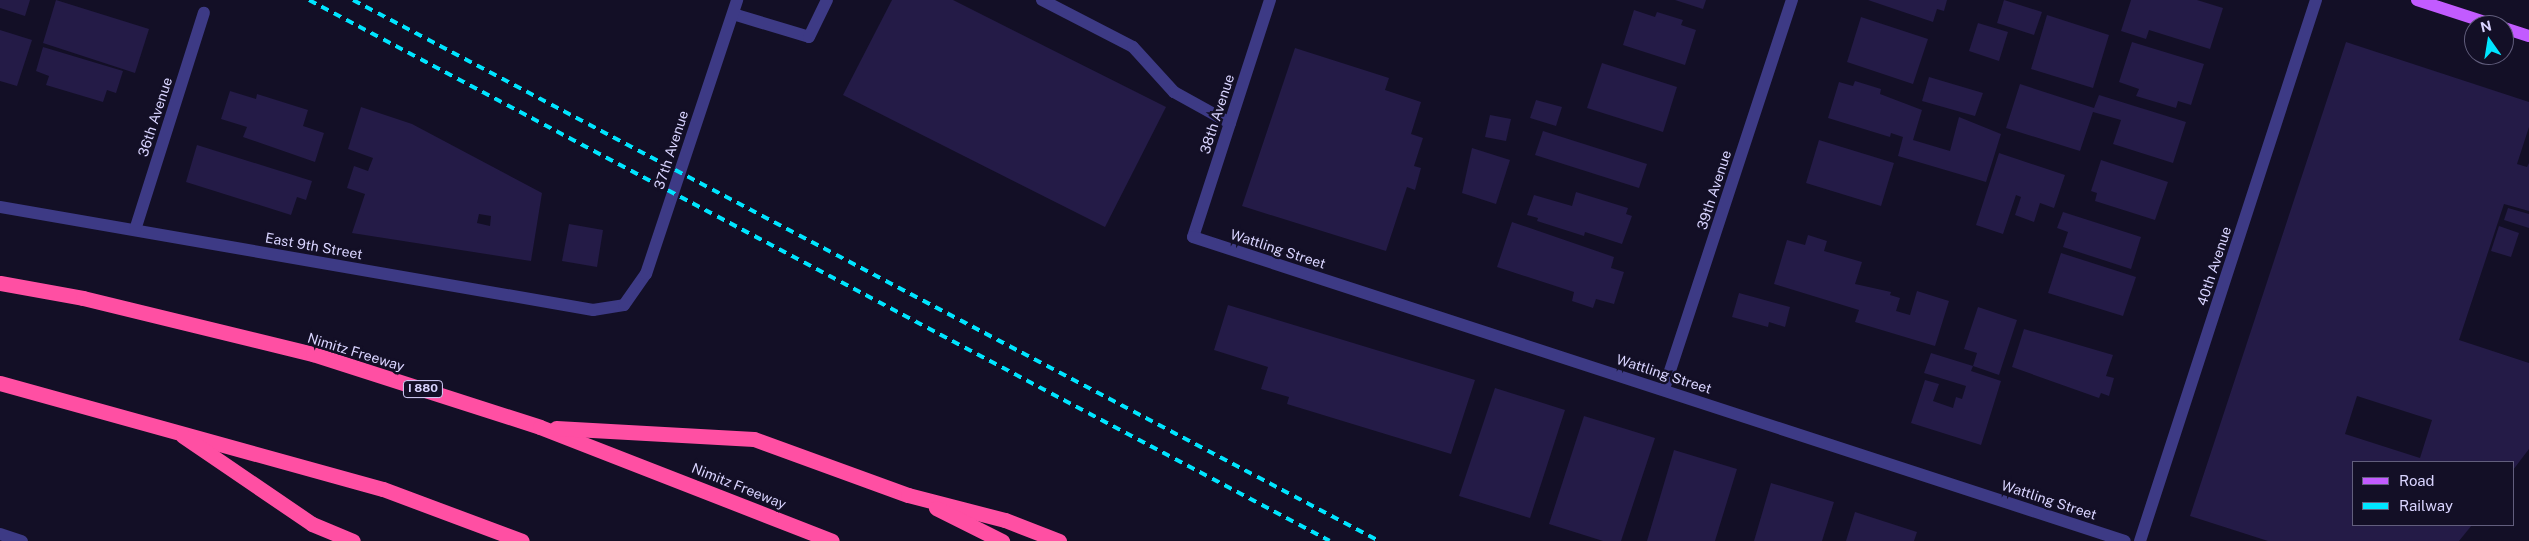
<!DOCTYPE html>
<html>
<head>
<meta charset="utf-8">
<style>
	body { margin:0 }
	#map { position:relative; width:2529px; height:541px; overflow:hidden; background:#130f26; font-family:"Public Sans",sans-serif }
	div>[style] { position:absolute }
	.building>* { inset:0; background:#241b47 }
	.minor>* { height:12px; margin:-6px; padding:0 6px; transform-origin:6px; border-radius:6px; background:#3d3a85 }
	.major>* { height:12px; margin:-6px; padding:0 6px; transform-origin:6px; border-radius:6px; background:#c25bff }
	.highway>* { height:15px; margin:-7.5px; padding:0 7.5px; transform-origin:7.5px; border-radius:7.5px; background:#ff4fa3 }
	.rail>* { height:4px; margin-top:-2px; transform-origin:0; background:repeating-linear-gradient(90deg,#00e5ff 0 8px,transparent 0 14px) }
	span { translate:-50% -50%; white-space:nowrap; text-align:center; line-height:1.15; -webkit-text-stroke:5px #130f26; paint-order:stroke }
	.shield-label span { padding:1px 4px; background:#130f26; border:1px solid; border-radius:4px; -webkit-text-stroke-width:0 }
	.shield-label { font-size:12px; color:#d9d4ff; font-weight:700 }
	.street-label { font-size:14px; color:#d9d4ff }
	.legend { position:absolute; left:2352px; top:461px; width:162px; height:65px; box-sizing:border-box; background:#130f26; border:1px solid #625e7d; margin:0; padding:6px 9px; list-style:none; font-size:15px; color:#d9d4ff }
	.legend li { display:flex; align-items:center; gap:10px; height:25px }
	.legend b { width:25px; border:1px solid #625e7d }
	.north { position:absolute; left:2464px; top:15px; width:50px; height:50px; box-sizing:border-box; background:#130f26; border:1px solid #625e7d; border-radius:50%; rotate:347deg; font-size:14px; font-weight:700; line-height:20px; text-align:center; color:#d9d4ff }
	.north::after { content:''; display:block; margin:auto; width:18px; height:22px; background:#00e5ff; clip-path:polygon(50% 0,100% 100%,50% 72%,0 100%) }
</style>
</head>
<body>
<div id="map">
	<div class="building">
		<i style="clip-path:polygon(0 0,30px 0,25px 16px,0 8px)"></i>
		<i style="clip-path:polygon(56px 0,149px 29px,135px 73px,43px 43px)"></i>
		<i style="clip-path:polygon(892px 0,953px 0,1166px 107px,1105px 227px,843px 95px)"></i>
		<i style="clip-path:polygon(1675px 0,1706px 0,1703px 9px)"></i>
		<i style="clip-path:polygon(1868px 0,1947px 0,1944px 11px,1937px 9px,1933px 22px)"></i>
		<i style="clip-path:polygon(2004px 0,2042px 12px,2034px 35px,1997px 23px)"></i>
		<i style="clip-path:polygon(2131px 0,2197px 0,2223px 8px,2210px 49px,2149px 30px,2146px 39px,2121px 31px)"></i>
		<i style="clip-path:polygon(1634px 10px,1655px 17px,1657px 12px,1683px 20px,1681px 25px,1696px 30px,1685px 65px,1623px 45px)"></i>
		<i style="clip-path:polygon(2047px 15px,2109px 35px,2093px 88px,2031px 69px)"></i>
		<i style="clip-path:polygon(1861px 17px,1928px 39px,1913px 84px,1847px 62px)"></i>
		<i style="clip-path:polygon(1978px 23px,2008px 32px,1999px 61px,1969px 51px)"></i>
		<i style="clip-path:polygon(0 30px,32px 40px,17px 86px,0 81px)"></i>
		<i style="clip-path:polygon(2132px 42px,2204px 64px,2191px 105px,2178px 101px,2176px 108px,2136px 96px,2139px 89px,2119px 82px)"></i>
		<i style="clip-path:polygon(evenodd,2346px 42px,2529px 102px,2529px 127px,2517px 164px,2527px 167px,2529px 163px,2529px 211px,2504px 204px,2459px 340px,2529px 363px,2529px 449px,2513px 470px,2513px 462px,2353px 462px,2353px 525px,2472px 525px,2459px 541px,2268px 541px,2190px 516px,2346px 42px,2357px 396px,2432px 420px,2420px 458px,2345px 434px,2357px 396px)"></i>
		<i style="clip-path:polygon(43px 47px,123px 71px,116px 93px,107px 90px,103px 102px,46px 85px,49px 76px,36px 71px)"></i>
		<i style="clip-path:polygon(1295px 48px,1389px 78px,1385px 90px,1421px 102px,1411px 134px,1423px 138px,1414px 166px,1421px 168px,1415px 190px,1407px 187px,1386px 251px,1242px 206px)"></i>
		<i style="clip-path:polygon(1602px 63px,1677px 87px,1663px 132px,1587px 108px)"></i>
		<i style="clip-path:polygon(1929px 77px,1983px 93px,1975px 116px,1922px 101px)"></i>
		<i style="clip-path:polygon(1855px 81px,1881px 89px,1880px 94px,1922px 110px,1913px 140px,1950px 151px,1959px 117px,2001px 134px,1986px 182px,1898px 156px,1903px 137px,1891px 133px,1890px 137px,1828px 118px,1839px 82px,1853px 86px)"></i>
		<i style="clip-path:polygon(2020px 84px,2094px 108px,2099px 95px,2186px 122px,2173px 163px,2113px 144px,2121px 120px,2093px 112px,2080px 151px,2006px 128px)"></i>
		<i style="clip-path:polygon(230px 91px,256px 99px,257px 94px,308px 110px,303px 126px,324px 133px,315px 162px,243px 137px,247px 127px,221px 119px)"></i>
		<i style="clip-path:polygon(1536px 100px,1562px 107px,1556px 126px,1530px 118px)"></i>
		<i style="clip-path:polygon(evenodd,361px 107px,412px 124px,542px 193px,531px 261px,352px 233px,365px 194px,347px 188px,354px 166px,368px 171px,373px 158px,348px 149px,361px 107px,479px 214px,491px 216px,490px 226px,477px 223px,479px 214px)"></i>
		<i style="clip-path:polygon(1490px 115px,1511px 119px,1506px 141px,1485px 137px)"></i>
		<i style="clip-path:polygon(1543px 131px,1647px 164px,1639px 188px,1535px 155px)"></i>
		<i style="clip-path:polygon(1819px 140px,1894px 163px,1881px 206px,1806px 183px)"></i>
		<i style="clip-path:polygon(197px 145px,312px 181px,306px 200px,297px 197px,291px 215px,186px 182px)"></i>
		<i style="clip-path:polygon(1472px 148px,1510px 160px,1496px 204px,1462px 193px)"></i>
		<i style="clip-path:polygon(1999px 153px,2065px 175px,2054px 208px,2040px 203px,2034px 222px,2015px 215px,2021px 197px,2016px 195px,2003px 234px,1976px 225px)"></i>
		<i style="clip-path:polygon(2101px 160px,2168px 182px,2155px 220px,2095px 201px,2097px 193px,2091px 191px)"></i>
		<i style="clip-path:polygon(1576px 192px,1628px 208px,1626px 214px,1632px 216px,1622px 244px,1585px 232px,1584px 236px,1537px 221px,1538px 218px,1527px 215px,1534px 195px,1572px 206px)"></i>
		<i style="clip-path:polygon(2508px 208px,2529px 214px,2529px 228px,2504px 220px)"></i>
		<i style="clip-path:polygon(2063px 212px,2141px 237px,2131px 269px,2063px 247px,2068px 232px,2057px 228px)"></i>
		<i style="clip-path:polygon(1512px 222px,1614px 257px,1611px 268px,1624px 272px,1614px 304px,1596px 299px,1593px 308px,1572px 301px,1574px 292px,1497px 267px)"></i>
		<i style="clip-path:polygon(569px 224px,603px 230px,597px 267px,562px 261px)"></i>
		<i style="clip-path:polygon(2499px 226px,2519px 233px,2511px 257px,2491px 251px)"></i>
		<i style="clip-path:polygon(1808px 235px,1827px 241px,1824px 251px,1862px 262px,1855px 284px,1891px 292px,1890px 295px,1900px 298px,1896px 311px,1910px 315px,1917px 291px,1949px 301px,1935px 346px,1855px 322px,1859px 310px,1774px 284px,1787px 240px,1805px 245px)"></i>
		<i style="clip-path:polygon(2061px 253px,2136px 277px,2123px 316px,2048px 293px)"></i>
		<i style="clip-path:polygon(1739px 293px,1790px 307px,1785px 327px,1769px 322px,1768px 327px,1732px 317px)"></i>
		<i style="clip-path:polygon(1228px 305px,1475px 380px,1451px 454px,1287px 404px,1289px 397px,1261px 389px,1268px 367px,1214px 350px)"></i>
		<i style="clip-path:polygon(1978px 307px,2017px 320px,1999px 375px,1973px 366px,1977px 353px,1964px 349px)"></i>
		<i style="clip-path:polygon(2024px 329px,2113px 355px,2106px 376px,2114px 378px,2109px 396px,2101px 393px,2099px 398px,2012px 367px)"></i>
		<i style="clip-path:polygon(1931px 353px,1973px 366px,1971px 371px,2001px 381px,1981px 445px,1911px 423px,1925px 380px,1939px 384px,1933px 401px,1953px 408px,1956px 397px,1962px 399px,1966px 386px,1924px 373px)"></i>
		<i style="clip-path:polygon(1495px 388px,1565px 410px,1530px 518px,1459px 496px)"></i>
		<i style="clip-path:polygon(1584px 416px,1655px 438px,1621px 541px,1603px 541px,1549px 524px)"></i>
		<i style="clip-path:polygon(1674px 450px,1737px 469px,1715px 541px,1647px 541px)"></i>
		<i style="clip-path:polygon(1771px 483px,1834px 502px,1822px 541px,1754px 541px)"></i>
		<i style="clip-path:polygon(1855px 512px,1917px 532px,1914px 541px,1846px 541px)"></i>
	</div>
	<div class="minor">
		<i style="left:1042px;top:0;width:102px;rotate:27.3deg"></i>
		<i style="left:1133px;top:47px;width:61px;rotate:47.7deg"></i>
		<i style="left:1174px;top:92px;width:64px;rotate:29deg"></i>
		<i style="left:1270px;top:0;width:249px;rotate:108deg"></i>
		<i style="left:1193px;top:237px;width:980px;rotate:18.07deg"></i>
		<i style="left:733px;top:14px;width:79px;rotate:16.8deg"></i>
		<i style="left:809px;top:37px;width:41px;rotate:-64.1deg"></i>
		<i style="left:0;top:207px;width:602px;rotate:9.85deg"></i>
		<i style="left:593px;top:310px;width:31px;rotate:-9deg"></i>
		<i style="left:624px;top:305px;width:38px;rotate:-55deg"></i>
		<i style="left:646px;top:274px;width:289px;rotate:-71.6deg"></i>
		<i style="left:135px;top:230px;width:228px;rotate:-72.4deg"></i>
		<i style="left:1664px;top:389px;width:410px;rotate:-71.8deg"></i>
		<i style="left:0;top:534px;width:23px;rotate:18deg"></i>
		<i style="left:2140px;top:541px;width:569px;rotate:-71.98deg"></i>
	</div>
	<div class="major">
		<i style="left:2417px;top:0;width:81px;rotate:18deg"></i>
		<i style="left:2504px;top:28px;width:26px;rotate:18deg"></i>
	</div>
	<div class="highway">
		<i style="left:0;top:283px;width:84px;rotate:10.2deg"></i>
		<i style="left:83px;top:298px;width:237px;rotate:13.7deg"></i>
		<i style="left:313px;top:354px;width:238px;rotate:17.8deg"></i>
		<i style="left:540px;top:427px;width:313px;rotate:21.3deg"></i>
		<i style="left:0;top:383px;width:397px;rotate:15.5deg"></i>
		<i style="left:383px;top:489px;width:148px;rotate:20.5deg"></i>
		<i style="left:556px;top:428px;width:198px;rotate:3.2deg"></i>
		<i style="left:754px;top:439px;width:164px;rotate:20deg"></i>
		<i style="left:908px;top:495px;width:100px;rotate:14.5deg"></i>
		<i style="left:1005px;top:520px;width:58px;rotate:21.3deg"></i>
		<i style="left:183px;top:436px;width:156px;rotate:34.3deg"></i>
		<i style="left:312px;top:524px;width:44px;rotate:22.5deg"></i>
		<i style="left:936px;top:508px;width:74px;rotate:26.6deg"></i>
	</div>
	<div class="rail">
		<i style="left:309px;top:0;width:1155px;rotate:27.92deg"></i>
		<i style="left:353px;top:0;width:1160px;rotate:27.8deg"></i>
	</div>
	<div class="shield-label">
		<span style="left:423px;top:389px">I 880</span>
	</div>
	<div class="street-label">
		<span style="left:1217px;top:114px;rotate:-72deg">38th Avenue</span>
		<span style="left:155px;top:117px;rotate:-72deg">36th Avenue</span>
		<span style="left:671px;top:150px;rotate:-72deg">37th Avenue</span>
		<span style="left:1714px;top:190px;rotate:-72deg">39th Avenue</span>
		<span style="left:314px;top:246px;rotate:10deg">East 9th Street</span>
		<span style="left:1278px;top:249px;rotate:18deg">Wattling Street</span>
		<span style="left:2214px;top:266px;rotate:-72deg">40th Avenue</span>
		<span style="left:356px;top:352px;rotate:17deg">Nimitz Freeway</span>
		<span style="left:1664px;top:374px;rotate:18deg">Wattling Street</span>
		<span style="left:739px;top:486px;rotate:22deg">Nimitz Freeway</span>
		<span style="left:2049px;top:500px;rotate:18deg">Wattling Street</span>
	</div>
	<ul class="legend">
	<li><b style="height:6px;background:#c25bff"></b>Road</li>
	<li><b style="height:6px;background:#00e5ff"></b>Railway</li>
	</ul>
	<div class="north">N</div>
</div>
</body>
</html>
